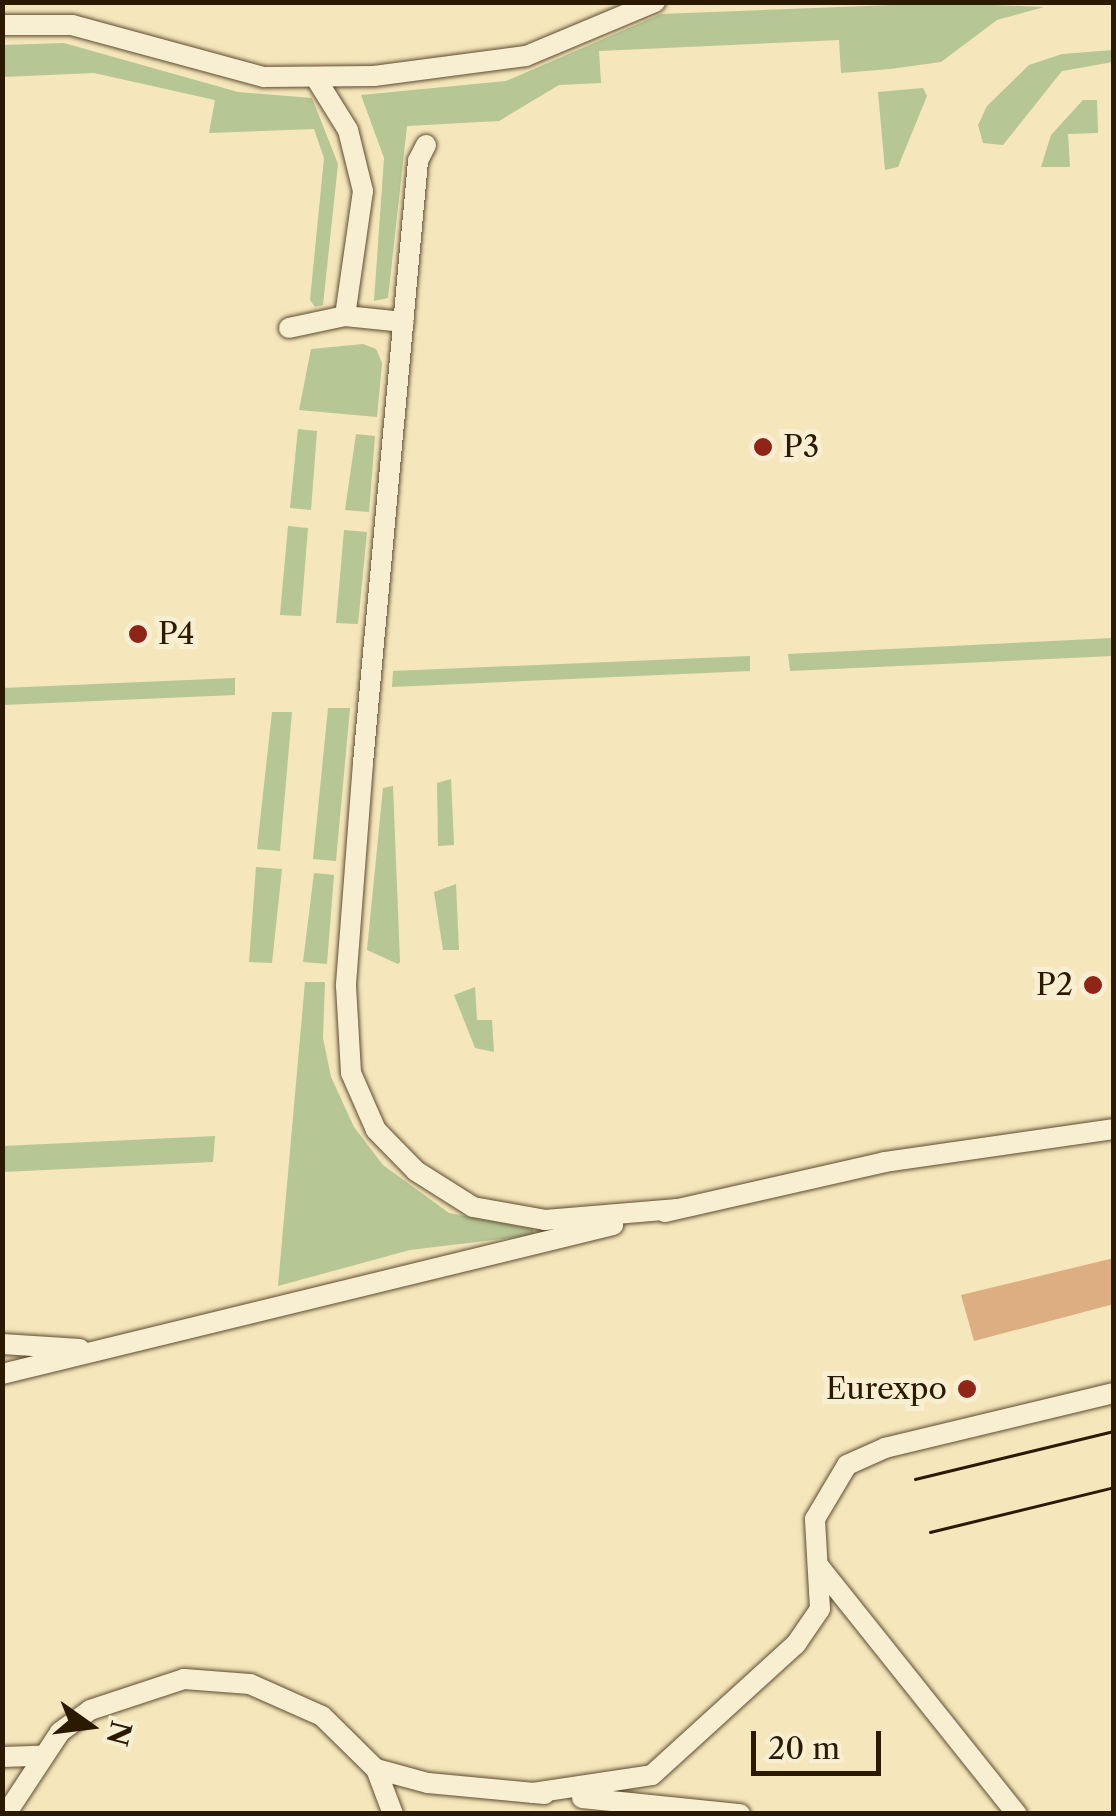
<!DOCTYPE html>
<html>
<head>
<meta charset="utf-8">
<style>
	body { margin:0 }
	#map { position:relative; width:1116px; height:1816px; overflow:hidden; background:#f5e6bb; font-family:"Libre Caslon Text",serif }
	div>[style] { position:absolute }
	.green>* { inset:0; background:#b6c694 }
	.building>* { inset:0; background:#ddae82 }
	.roads { filter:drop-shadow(0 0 2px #5e4c30) drop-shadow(0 0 2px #5e4c30) }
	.lane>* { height:20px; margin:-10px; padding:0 10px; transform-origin:10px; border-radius:10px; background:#f8efd3 }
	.tram>* { height:2.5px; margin:-1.25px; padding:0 1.25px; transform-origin:1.25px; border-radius:1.25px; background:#2b1902 }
	.dots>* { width:28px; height:28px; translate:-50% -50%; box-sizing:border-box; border:5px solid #f8efd3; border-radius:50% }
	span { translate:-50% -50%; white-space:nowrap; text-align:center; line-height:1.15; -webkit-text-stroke:10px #f8efd3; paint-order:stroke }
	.poi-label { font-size:30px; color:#2b1902 }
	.left { translate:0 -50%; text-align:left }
	.right { translate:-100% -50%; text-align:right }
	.frame { position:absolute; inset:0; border:5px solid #2b1902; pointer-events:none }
	.north { position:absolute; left:40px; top:1676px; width:100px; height:100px; -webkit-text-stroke:8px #f8efd3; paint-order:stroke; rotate:104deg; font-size:28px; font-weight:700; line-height:40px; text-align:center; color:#2b1902 }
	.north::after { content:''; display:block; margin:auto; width:35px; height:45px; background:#2b1902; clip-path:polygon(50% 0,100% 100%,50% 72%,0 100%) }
	.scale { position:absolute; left:751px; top:1731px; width:130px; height:45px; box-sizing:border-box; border:5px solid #2b1902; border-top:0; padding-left:12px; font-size:30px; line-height:35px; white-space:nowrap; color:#2b1902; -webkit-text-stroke:8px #f8efd3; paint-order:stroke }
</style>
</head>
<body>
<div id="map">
	<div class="green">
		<i style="clip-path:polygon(945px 3px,1044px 7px,997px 20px,941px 62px,890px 69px,841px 73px,839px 40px,599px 51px,601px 83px,559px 85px,499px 121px,407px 126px,388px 298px,374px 301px,384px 158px,361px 95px,506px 81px,661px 14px)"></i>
		<i style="clip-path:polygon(64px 43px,238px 92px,312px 98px,338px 164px,323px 305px,315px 307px,310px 300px,324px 158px,314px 129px,209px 133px,215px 100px,94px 73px,3px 77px,3px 45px)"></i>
		<i style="clip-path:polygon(1113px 50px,1113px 62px,1062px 71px,1003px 145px,983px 143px,978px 125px,987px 106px,1029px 65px,1062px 54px)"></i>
		<i style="clip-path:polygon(923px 88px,927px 96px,898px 167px,885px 170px,878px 92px)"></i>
		<i style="clip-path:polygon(1083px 100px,1097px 100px,1098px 133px,1068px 134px,1070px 167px,1041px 167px,1051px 135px)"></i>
		<i style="clip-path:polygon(363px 344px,376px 349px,382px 363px,377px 417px,299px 410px,311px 349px)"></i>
		<i style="clip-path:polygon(298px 429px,317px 431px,311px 510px,290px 508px)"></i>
		<i style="clip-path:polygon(356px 434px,375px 436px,369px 512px,345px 510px)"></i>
		<i style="clip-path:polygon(288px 526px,308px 528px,301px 616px,280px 615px)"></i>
		<i style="clip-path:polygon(344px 530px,367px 532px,358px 624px,336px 623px)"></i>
		<i style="clip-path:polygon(1113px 638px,1113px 656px,790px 671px,788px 654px)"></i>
		<i style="clip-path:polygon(750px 656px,750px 671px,392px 687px,393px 671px)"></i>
		<i style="clip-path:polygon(235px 678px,235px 695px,3px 705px,3px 688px)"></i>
		<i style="clip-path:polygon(328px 708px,350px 708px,336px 861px,313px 859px)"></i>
		<i style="clip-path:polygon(272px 712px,292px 712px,280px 851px,257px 849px)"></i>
		<i style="clip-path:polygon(451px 779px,454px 845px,438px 846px,437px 783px)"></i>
		<i style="clip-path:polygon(393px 786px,400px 962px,398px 964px,367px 950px,383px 788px)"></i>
		<i style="clip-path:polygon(256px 867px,282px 869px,272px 963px,249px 962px)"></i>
		<i style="clip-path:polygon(314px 873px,334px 875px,327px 964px,303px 962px)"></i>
		<i style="clip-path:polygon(456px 884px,459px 950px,443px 950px,434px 892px)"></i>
		<i style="clip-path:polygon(305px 982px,325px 982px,323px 1038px,331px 1077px,354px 1127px,383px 1165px,449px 1213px,533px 1229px,534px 1235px,410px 1250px,278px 1286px)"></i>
		<i style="clip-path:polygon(475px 987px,477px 1020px,492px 1020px,494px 1052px,475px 1048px,454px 995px)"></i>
		<i style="clip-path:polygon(215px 1136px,213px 1162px,3px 1172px,3px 1146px)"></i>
	</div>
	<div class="building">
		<i style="clip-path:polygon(1114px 1258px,1114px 1304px,974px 1341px,961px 1295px)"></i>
	</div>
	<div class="roads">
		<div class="lane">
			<i style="left:2px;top:25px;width:70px"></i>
			<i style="left:72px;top:25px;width:199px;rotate:15.2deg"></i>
			<i style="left:264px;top:77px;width:110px;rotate:-0.5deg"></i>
			<i style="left:374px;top:76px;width:153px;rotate:-7.5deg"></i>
			<i style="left:526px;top:56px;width:140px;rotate:-22.7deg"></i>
			<i style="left:315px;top:77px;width:62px;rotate:58.1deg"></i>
			<i style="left:348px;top:130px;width:63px;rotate:76.2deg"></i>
			<i style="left:363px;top:191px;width:126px;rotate:98.2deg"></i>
			<i style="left:345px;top:316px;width:59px;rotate:5.8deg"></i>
			<i style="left:426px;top:145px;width:18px;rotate:117deg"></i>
			<i style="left:418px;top:161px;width:605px;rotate:95.22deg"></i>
			<i style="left:363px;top:763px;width:224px;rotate:94.4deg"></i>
			<i style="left:346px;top:986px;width:87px;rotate:86.7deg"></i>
			<i style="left:351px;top:1073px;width:62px;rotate:66.3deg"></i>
			<i style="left:376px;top:1130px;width:57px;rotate:45.7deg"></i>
			<i style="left:416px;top:1171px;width:67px;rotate:32.3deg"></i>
			<i style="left:473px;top:1207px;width:73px;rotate:10.2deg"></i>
			<i style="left:545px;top:1220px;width:130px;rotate:-4.8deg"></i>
			<i style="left:289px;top:328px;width:57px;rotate:-12.1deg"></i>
			<i style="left:665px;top:1212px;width:226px;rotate:-12.8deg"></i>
			<i style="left:885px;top:1162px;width:231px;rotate:-8.2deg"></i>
			<i style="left:2px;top:1344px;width:78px;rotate:3.7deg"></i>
			<i style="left:2px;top:1374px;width:629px;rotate:-13.7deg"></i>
			<i style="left:818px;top:1565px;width:319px;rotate:51.4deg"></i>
			<i style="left:2px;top:1757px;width:37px;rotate:-2deg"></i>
			<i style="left:376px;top:1769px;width:54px;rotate:15.1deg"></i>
			<i style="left:428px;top:1783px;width:117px;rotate:5.4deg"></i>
			<i style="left:533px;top:1793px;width:120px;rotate:-8.6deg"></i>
			<i style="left:652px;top:1775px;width:195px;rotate:-42.3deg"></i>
			<i style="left:796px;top:1644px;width:42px;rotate:-55.6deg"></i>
			<i style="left:820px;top:1609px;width:90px;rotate:-93.2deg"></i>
			<i style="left:815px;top:1519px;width:63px;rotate:-59.3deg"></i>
			<i style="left:847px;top:1465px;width:42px;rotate:-24.1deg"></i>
			<i style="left:885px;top:1448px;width:236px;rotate:-13.5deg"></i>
			<i style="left:582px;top:1798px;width:159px;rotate:5.8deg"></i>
			<i style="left:6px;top:1814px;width:98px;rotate:-56.6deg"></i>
			<i style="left:60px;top:1732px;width:37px;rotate:-36deg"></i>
			<i style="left:90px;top:1710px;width:99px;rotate:-18.3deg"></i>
			<i style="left:184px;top:1679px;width:66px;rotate:4.3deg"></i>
			<i style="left:250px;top:1684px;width:79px;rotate:24deg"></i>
			<i style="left:322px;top:1716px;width:76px;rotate:44.5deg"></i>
			<i style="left:376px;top:1769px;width:48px;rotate:69.3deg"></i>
		</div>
	</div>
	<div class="tram">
		<i style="left:915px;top:1479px;width:205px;rotate:-13.6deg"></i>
		<i style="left:930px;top:1532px;width:189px;rotate:-13.7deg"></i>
	</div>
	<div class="dots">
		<i style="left:763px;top:447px;background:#8f2418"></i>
		<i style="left:138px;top:634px;background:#8f2418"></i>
		<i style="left:1093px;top:985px;background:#8f2418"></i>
		<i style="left:967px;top:1389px;background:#8f2418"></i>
	</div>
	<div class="poi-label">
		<span class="left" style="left:783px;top:447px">P3</span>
		<span class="left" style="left:158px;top:634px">P4</span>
		<span class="right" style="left:1073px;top:985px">P2</span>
		<span class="right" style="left:947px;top:1389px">Eurexpo</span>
	</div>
	<div class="frame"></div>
	<div class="north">N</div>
	<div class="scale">20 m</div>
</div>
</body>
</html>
